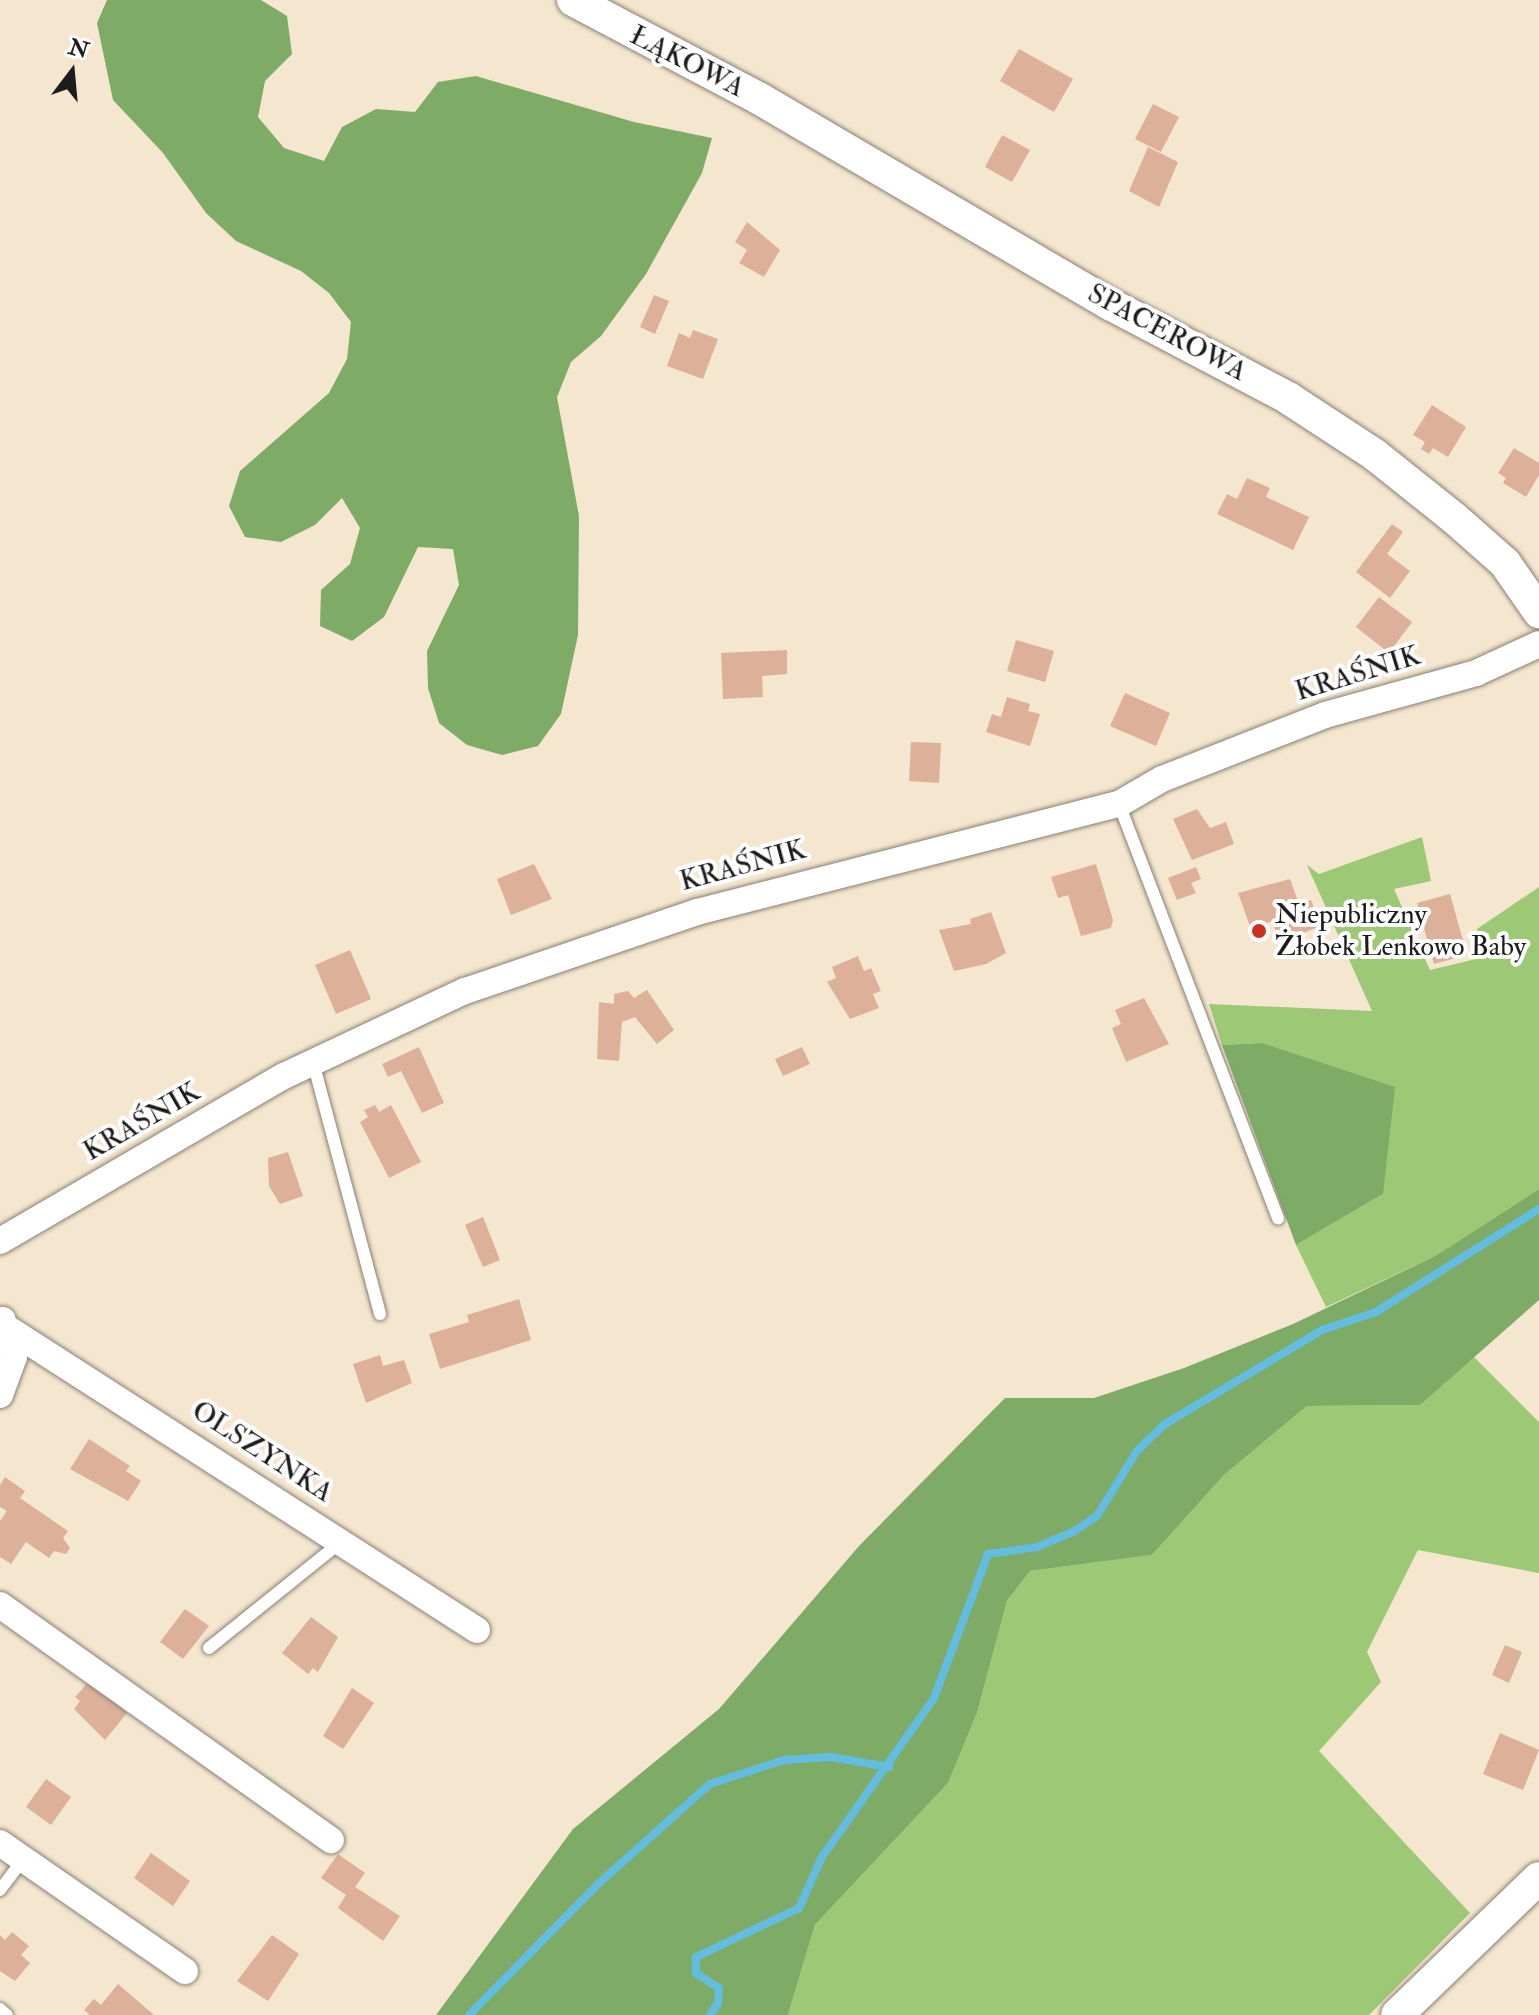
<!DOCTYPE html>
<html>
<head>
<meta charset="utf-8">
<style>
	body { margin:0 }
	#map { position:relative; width:1539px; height:2015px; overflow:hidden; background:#f5e6cf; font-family:"IM FELL Double Pica",serif }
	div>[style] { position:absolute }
	.green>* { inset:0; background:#9dc875 }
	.forest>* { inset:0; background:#7eac66 }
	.stream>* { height:8px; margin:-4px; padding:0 4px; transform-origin:4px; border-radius:4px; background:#62bde0 }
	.building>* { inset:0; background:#ddb099 }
	.roads { filter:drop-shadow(0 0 2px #888176) drop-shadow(0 0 2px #888176) }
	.service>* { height:12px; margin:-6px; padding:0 6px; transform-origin:6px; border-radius:6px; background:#fff }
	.minor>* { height:26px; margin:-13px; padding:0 13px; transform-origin:13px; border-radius:13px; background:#fff }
	.tertiary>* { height:32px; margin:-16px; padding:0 16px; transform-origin:16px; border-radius:16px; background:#fff }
	.dots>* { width:22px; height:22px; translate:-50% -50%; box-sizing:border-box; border:4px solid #fff; border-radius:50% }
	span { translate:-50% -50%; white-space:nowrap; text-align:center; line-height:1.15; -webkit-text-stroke:8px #fff; paint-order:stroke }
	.street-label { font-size:28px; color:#1c1c1c }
	.poi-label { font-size:28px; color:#1c1c1c }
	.left { translate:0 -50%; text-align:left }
	.north { position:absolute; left:32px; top:32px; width:80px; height:80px; -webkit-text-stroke:6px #fff; paint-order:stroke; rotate:16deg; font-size:22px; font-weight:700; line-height:32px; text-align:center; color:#1c1c1c }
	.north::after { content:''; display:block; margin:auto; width:28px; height:36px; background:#1c1c1c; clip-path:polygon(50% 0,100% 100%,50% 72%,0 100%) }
</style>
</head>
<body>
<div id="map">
	<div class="green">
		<i style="clip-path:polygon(1422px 837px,1431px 881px,1394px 889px,1430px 970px,1480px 958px,1477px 929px,1539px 887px,1539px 1189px,1435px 1256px,1326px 1307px,1296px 1245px,1383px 1194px,1262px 1043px,1222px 1045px,1209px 1004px,1372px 1011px,1307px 865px,1319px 874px)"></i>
		<i style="clip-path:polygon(1473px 1356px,1539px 1422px,1539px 1573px,1418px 1550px,1367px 1652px,1381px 1682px,1319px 1751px,1470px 1913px,1369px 2015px,788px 2015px,815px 1925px,948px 1783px,977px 1713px,1007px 1601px,1030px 1571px,1152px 1555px,1224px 1475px,1307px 1406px,1420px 1405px)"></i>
	</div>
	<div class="forest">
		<i style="clip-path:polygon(107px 0,261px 0,287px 16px,292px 54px,265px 81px,258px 117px,284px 148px,324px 161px,342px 127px,376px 109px,415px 112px,438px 82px,476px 76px,634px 122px,712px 138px,702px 173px,646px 274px,601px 336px,571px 362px,557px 397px,579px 516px,578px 635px,561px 714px,538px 746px,502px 755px,467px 745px,439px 723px,428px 688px,427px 651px,459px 585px,453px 549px,418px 547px,384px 617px,352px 641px,320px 626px,321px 590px,350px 564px,360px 528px,342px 498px,315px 525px,281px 542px,245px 537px,229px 506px,240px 471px,329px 393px,347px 359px,351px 322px,329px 293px,301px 271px,236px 241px,206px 213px,163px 153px,113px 100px,97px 23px)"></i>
		<i style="clip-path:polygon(1262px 1043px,1395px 1087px,1383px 1194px,1296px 1245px,1222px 1045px)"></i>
		<i style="clip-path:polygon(1539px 1189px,1539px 1300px,1420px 1405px,1307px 1406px,1224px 1475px,1152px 1555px,1030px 1571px,1007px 1601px,977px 1713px,948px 1783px,815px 1925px,788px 2015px,436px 2015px,573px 1829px,719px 1709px,859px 1546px,1005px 1398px,1094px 1398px,1184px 1368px,1293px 1324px,1435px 1256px)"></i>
	</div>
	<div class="stream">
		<i style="left:469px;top:2015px;width:184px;rotate:-45.4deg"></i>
		<i style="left:598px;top:1884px;width:150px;rotate:-41.8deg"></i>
		<i style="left:710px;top:1784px;width:78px;rotate:-18deg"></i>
		<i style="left:784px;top:1760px;width:47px;rotate:-3.7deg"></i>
		<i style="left:831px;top:1757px;width:59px;rotate:9.8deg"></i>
		<i style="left:710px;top:2015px;width:14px;rotate:-56deg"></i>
		<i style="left:718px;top:2003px;width:15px;rotate:-86deg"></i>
		<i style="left:719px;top:1988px;width:27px;rotate:-147deg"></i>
		<i style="left:696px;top:1973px;width:16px;rotate:-90deg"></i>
		<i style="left:696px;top:1957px;width:114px;rotate:-25.4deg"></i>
		<i style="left:799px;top:1908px;width:56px;rotate:-65.7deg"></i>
		<i style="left:822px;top:1857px;width:194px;rotate:-54.8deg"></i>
		<i style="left:934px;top:1698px;width:154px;rotate:-69.4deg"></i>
		<i style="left:988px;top:1554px;width:49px;rotate:-8.1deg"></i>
		<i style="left:1037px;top:1547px;width:39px;rotate:-23deg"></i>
		<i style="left:1073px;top:1532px;width:29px;rotate:-34deg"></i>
		<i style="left:1097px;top:1516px;width:76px;rotate:-58.4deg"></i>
		<i style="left:1137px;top:1451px;width:39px;rotate:-44deg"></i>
		<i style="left:1165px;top:1424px;width:183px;rotate:-30.9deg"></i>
		<i style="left:1322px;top:1330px;width:57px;rotate:-18.4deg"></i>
		<i style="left:1376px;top:1312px;width:193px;rotate:-32.3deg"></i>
	</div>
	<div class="building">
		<i style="clip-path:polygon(1019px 49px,1073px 79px,1054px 112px,1000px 81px)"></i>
		<i style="clip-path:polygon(1153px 104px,1179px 117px,1161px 152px,1135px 139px)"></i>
		<i style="clip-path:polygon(1002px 135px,1030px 150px,1012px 182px,985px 167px)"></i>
		<i style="clip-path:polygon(1148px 147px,1178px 162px,1159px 207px,1129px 191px)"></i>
		<i style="clip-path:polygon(747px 222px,780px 250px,764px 277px,739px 263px,747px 250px,735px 242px)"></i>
		<i style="clip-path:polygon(654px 295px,669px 301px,655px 334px,640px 327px)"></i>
		<i style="clip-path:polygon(693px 330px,718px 339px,703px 379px,667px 366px,679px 333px,690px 338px)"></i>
		<i style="clip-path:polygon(1432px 405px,1466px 427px,1448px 457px,1433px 448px,1429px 454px,1421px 449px,1425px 442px,1413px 435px)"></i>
		<i style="clip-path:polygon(1514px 448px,1539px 463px,1539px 475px,1526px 497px,1503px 483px,1506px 478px,1498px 473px)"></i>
		<i style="clip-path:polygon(1247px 478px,1270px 488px,1266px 497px,1309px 517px,1293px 550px,1217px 514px,1227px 494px,1237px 499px)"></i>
		<i style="clip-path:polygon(1392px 524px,1403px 532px,1387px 554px,1410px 571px,1390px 598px,1356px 572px)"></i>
		<i style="clip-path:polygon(1379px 597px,1412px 622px,1389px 653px,1356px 627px)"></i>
		<i style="clip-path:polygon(1016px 640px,1054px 651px,1045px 682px,1007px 671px)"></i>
		<i style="clip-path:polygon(787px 650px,787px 674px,762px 676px,763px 697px,723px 699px,721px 653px)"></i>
		<i style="clip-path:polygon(1125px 693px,1170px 713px,1156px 746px,1110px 726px)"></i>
		<i style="clip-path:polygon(1007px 697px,1030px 704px,1028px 711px,1040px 714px,1030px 746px,986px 732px,992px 714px,1001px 717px)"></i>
		<i style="clip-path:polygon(911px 742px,941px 743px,939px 783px,909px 781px)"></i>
		<i style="clip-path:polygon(1197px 809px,1210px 828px,1226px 822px,1234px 844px,1192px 860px,1173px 819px)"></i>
		<i style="clip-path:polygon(534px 864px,552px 899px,511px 915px,497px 879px)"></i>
		<i style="clip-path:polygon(1096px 864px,1113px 920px,1111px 928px,1081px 936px,1068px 895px,1058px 898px,1051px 877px)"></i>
		<i style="clip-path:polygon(1196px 867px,1201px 879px,1191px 883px,1196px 893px,1177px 900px,1168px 878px)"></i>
		<i style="clip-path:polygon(1290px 879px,1299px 904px,1311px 900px,1321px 926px,1280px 942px,1272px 921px,1251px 929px,1238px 893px)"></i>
		<i style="clip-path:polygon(1450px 894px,1467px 955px,1434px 964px,1417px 903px)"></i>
		<i style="clip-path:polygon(991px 912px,1006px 953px,986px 964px,954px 971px,939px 930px,971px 924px,970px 919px)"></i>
		<i style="clip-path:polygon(350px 950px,371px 999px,336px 1014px,315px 965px)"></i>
		<i style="clip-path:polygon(858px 956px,864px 971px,871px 968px,881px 991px,873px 994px,879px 1008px,850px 1019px,827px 982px,836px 978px,832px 967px)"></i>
		<i style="clip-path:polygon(647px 990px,674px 1030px,657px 1044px,635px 1017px,622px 1022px,619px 1061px,597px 1059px,599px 1002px,614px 1004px,614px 994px,628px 991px,634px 998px)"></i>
		<i style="clip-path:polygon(1144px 998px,1169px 1044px,1126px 1062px,1112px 1028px,1121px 1024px,1115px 1010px)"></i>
		<i style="clip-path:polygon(419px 1047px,444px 1103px,422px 1113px,401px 1071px,388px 1077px,382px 1064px)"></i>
		<i style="clip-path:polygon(802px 1047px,810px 1064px,783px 1076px,775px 1059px)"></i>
		<i style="clip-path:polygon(375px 1105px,379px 1112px,391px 1105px,421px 1162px,389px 1178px,360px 1122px,368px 1117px,364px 1110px)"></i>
		<i style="clip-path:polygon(288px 1152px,303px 1196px,280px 1204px,269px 1186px,268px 1158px)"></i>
		<i style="clip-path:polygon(483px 1217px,500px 1260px,483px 1267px,465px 1225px)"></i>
		<i style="clip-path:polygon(519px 1299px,531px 1340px,440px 1369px,429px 1334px,469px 1322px,467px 1315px)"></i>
		<i style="clip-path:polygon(380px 1355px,383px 1366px,404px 1360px,412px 1383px,366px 1403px,353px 1364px)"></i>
		<i style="clip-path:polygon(89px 1439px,130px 1466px,126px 1471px,141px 1481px,128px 1501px,70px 1469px)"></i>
		<i style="clip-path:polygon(5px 1477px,25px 1491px,20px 1498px,68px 1531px,63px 1538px,70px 1548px,66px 1554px,54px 1551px,49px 1558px,26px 1542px,11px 1564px,0 1557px,0 1521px,7px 1511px,0 1507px,0 1485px)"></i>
		<i style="clip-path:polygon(185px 1609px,209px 1626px,183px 1659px,160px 1642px)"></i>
		<i style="clip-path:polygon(311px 1617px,338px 1637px,318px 1672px,313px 1668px,308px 1674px,282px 1653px)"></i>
		<i style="clip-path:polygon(1505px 1645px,1522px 1652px,1509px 1683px,1492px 1675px)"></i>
		<i style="clip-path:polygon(92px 1678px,127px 1713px,105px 1740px,74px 1709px,80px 1701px,75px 1697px)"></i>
		<i style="clip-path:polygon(352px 1688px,374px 1703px,343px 1749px,323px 1736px)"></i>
		<i style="clip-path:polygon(1500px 1733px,1539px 1750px,1523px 1790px,1483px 1774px)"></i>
		<i style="clip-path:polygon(46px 1779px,71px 1797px,51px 1825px,26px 1807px)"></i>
		<i style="clip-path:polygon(151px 1853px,190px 1881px,173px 1906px,134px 1878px)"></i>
		<i style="clip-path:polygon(338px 1854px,365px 1873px,355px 1887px,400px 1916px,383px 1941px,338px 1908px,346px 1895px,321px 1878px)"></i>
		<i style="clip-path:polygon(12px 1932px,29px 1946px,21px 1955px,30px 1963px,15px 1981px,0 1971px,0 1935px,5px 1940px)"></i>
		<i style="clip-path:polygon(272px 1935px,299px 1954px,268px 2001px,237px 1981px)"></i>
		<i style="clip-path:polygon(118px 1984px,154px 2015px,90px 2015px,84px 2010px,94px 1999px,101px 2005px)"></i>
	</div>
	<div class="roads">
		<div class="service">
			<i style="left:1119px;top:804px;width:444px;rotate:69deg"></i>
			<i style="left:313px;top:1062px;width:261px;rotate:75.1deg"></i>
			<i style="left:209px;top:1648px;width:169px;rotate:-38.8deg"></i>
			<i style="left:0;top:1890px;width:39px;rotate:-53deg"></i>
			<i style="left:0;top:2009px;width:9px;rotate:41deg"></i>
		</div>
		<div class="minor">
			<i style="left:0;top:1241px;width:328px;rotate:-30.2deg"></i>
			<i style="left:284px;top:1076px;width:200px;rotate:-25.2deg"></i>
			<i style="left:465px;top:991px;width:245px;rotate:-18.8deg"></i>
			<i style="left:697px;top:912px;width:436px;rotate:-14.4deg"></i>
			<i style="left:1119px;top:804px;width:50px;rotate:-30.2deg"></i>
			<i style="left:1162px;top:779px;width:175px;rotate:-21.4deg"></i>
			<i style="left:1325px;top:715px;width:157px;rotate:-15.5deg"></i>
			<i style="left:1476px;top:673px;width:69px;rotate:-24.7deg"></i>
			<i style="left:10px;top:1330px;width:555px;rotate:32.72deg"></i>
			<i style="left:0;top:1395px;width:40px;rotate:-69.8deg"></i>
			<i style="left:14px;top:1357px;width:39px;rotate:-107deg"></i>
			<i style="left:0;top:1605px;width:406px;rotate:35.4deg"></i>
			<i style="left:0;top:1843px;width:225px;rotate:34.7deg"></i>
		</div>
		<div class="tertiary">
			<i style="left:573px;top:0;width:212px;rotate:27.9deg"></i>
			<i style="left:760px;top:99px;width:406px;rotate:30.4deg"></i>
			<i style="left:1110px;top:304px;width:201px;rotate:27.8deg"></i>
			<i style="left:1288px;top:398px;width:104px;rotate:33.2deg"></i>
			<i style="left:1375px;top:455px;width:101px;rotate:38.6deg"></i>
			<i style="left:1454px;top:518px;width:68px;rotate:41.4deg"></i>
			<i style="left:1505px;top:563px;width:60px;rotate:55.2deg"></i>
			<i style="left:1397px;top:2015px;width:197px;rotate:-44deg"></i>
		</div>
	</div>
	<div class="dots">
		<i style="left:1259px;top:931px;background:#c8321e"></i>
	</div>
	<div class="street-label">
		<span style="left:687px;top:62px;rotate:27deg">ŁĄKOWA</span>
		<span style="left:1167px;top:333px;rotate:28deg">SPACEROWA</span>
		<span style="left:1358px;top:674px;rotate:-17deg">KRAŚNIK</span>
		<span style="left:743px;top:866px;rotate:-15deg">KRAŚNIK</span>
		<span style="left:142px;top:1122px;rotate:-30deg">KRAŚNIK</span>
		<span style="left:262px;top:1452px;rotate:33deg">OLSZYNKA</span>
	</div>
	<div class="poi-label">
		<span class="left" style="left:1275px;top:931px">Niepubliczny<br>Żłobek Lenkowo Baby</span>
	</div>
	<div class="north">N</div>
</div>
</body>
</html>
